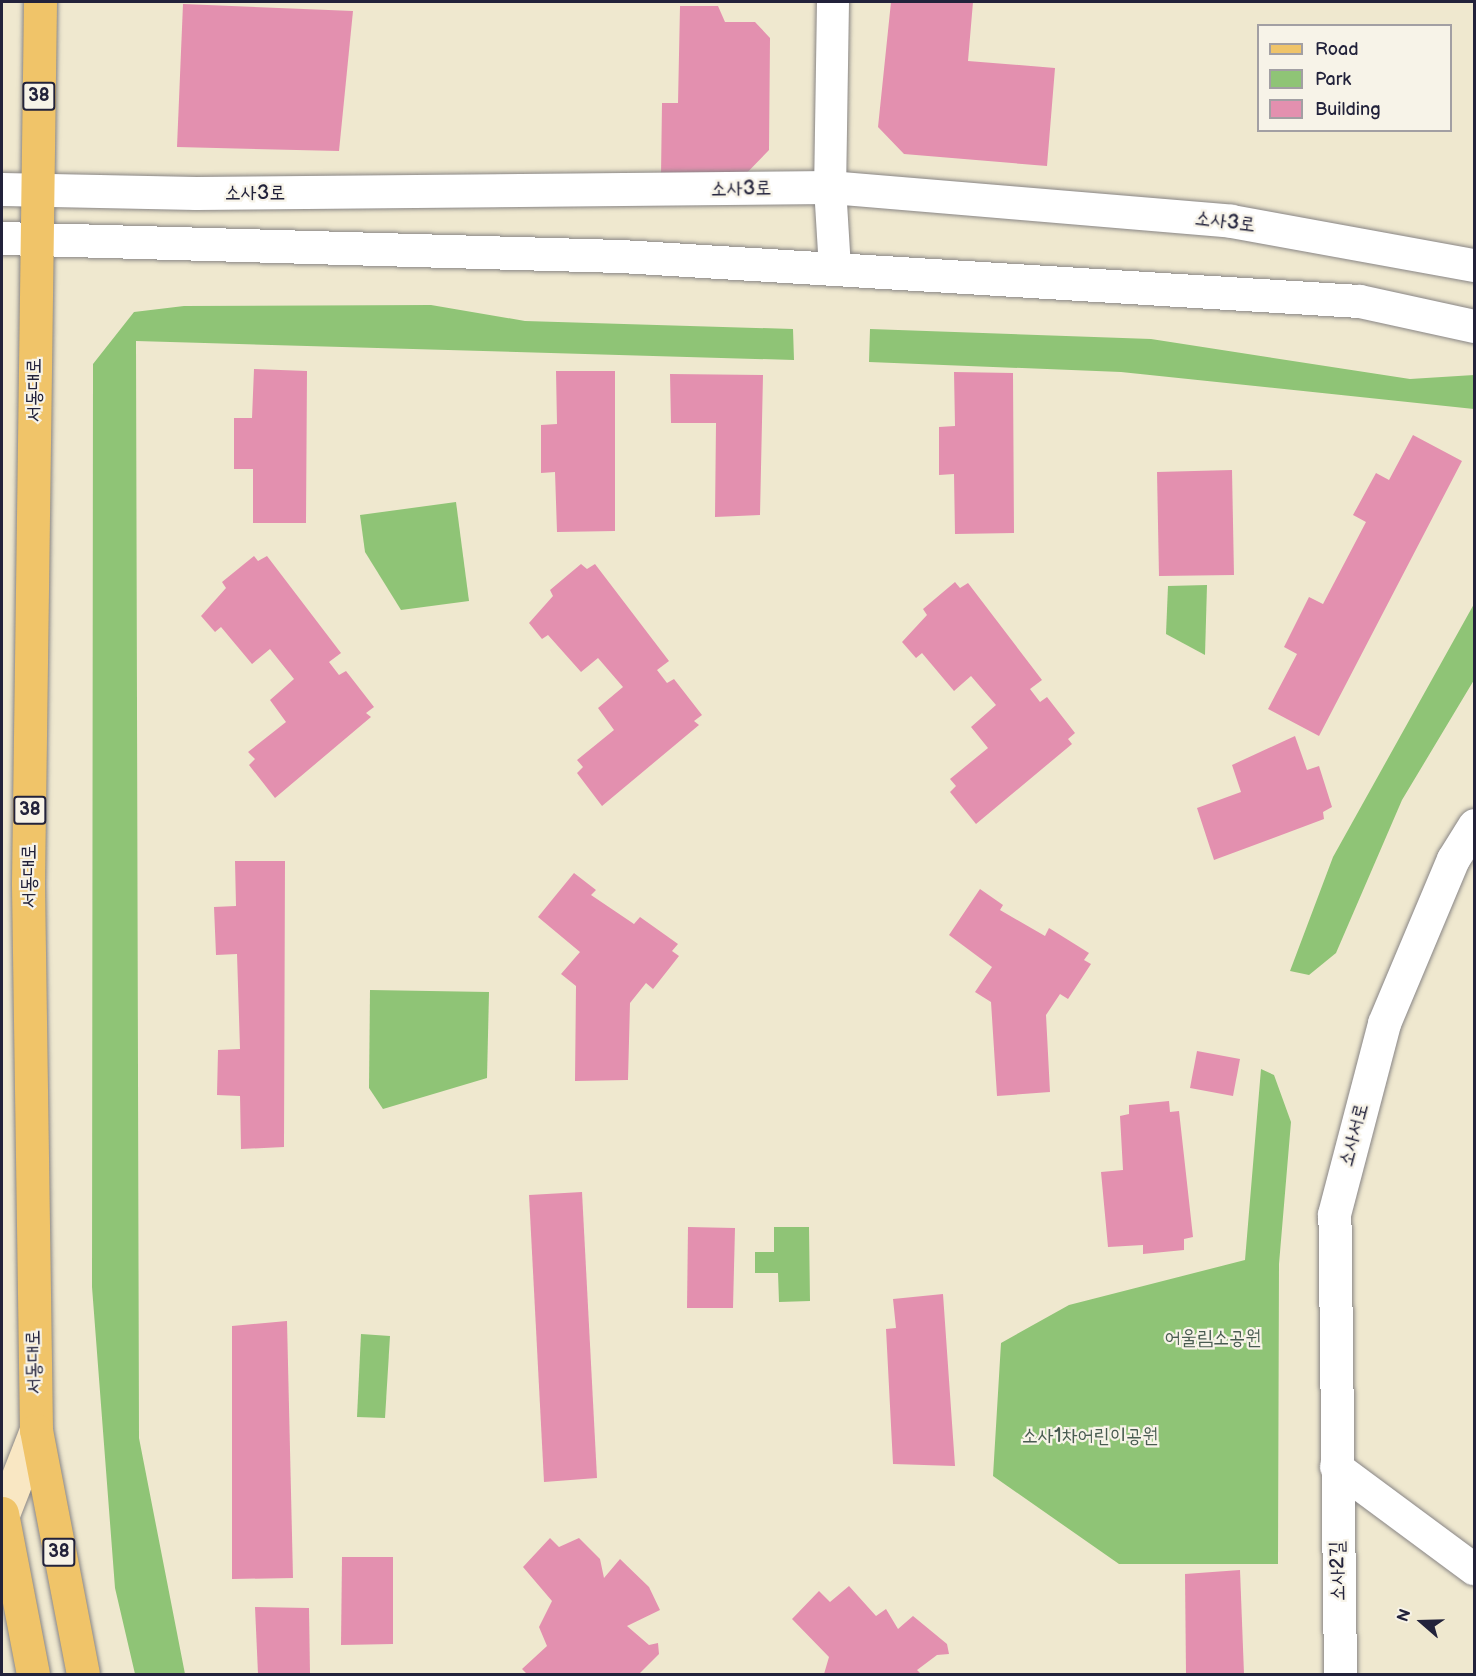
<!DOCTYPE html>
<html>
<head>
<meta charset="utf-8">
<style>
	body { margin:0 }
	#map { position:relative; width:1476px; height:1676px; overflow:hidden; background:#efe8cf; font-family:"Balsamiq Sans","Poor Story",sans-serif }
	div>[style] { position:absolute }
	.green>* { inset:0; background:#8fc476 }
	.building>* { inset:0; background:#e390af }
	.roads { filter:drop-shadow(0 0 2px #888585) drop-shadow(0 0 2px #888585) }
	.minor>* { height:32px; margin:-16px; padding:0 16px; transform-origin:16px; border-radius:16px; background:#fff }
	.tertiary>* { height:33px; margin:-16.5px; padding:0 16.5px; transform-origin:16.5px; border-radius:16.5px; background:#fff }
	.secondary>* { height:33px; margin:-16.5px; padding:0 16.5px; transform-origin:16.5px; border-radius:16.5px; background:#f9e7c3 }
	.primary>* { height:33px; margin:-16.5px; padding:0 16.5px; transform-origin:16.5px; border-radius:16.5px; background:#f0c469 }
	span { translate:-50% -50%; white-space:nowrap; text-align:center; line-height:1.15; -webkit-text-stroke:4.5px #f7f3e8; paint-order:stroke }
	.shield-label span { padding:2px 4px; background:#f7f3e8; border:2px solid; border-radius:4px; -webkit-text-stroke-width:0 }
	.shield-label { font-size:18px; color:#22223b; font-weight:700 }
	.street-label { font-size:20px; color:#22223b }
	.park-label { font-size:20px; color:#485b50 }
	.frame { position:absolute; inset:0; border:3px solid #22223b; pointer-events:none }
	.legend { position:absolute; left:1257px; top:24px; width:195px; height:108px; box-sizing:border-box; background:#f7f3e8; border:2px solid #a29fa3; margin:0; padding:8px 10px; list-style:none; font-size:18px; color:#22223b }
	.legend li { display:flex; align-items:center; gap:12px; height:30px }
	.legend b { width:30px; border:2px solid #a29fa3 }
	.north { position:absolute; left:1392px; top:1592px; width:60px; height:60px; -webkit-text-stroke:4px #f7f3e8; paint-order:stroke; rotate:290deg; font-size:16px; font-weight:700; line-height:24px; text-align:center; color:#22223b }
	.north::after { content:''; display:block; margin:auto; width:21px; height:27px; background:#22223b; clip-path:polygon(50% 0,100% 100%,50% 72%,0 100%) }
</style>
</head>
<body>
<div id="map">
	<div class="green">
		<i style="clip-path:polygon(431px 305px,525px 321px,793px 329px,794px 360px,136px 341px,139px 1438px,185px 1674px,135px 1674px,115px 1588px,92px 1287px,93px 364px,134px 312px,184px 306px)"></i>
		<i style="clip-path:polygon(870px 329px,1151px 339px,1410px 379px,1474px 375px,1474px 409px,1121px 372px,869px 362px)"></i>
		<i style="clip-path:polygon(456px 502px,469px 601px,401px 610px,365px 552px,360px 515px)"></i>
		<i style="clip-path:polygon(1207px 585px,1205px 655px,1166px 634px,1168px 586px)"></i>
		<i style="clip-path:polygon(1474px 604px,1474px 680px,1402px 800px,1336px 953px,1309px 975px,1290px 971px,1333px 857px)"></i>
		<i style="clip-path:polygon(370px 990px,489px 992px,487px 1078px,383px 1109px,369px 1088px)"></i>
		<i style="clip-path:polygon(1261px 1069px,1274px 1075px,1291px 1122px,1279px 1264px,1278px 1564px,1119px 1564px,993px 1476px,1001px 1343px,1069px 1305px,1245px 1260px)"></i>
		<i style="clip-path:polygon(774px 1227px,809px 1227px,810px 1301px,779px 1302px,778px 1273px,755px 1273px,755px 1252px,774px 1252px)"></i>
		<i style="clip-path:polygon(361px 1334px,390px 1336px,385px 1418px,357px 1417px)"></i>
	</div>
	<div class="building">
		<i style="clip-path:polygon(891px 2px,973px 2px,968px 61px,1055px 68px,1047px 166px,904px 154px,878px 127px)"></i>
		<i style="clip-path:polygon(183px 4px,353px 11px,339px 151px,177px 147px)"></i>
		<i style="clip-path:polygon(680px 6px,718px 6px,725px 22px,755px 22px,770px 38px,769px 150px,737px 183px,661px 175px,662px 103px,678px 103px)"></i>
		<i style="clip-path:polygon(254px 369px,307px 371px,306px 523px,253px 523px,253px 469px,234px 469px,234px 418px,252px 418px)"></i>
		<i style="clip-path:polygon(556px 371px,615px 371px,615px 531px,557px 532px,555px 472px,541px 473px,541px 425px,557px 424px)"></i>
		<i style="clip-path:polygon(954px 372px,1013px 373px,1014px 533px,955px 534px,954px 474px,939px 475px,939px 427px,955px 426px)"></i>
		<i style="clip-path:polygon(670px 374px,763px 375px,760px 515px,715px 517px,716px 423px,671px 423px)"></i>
		<i style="clip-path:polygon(1413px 435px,1462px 461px,1319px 736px,1268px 709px,1297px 654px,1284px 647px,1309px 597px,1323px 604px,1366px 522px,1353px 515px,1376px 473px,1389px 480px)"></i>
		<i style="clip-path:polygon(1232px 470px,1234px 575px,1159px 576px,1157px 472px)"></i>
		<i style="clip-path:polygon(254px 556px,258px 561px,267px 556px,341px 653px,329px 662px,339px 675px,346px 671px,374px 707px,366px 713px,371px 717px,275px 798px,249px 765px,255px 759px,248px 752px,286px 722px,270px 700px,294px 679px,270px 649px,252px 664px,221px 627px,215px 632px,201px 616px,226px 588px,222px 582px)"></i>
		<i style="clip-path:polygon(581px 564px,587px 569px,595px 564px,669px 661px,657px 670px,667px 683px,674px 679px,702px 715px,694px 721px,699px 725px,602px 806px,577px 773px,583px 767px,577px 760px,614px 730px,598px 708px,623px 687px,598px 658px,581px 672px,548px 635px,542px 639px,529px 623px,553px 596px,550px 590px)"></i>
		<i style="clip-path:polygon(955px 582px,960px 588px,968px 583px,1042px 680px,1030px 689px,1040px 702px,1047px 697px,1075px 733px,1068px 739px,1072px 744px,976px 824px,950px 792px,956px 786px,950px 779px,988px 748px,971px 727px,996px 705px,971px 676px,954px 691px,922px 653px,916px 658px,902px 642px,927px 615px,923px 609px)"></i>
		<i style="clip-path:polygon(1295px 736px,1307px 770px,1319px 766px,1332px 807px,1323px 812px,1324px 819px,1214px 860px,1197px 808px,1241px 792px,1232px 765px)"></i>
		<i style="clip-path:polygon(235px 861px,285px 861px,284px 1147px,241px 1149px,240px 1096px,217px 1095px,218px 1050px,240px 1049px,237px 954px,216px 955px,214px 907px,236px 906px)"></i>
		<i style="clip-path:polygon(574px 873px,596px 890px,591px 895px,634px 924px,640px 917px,678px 944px,672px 951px,679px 956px,653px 989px,646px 983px,630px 1003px,628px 1080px,575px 1081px,576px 986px,561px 974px,580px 952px,538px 917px)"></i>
		<i style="clip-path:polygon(980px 889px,1003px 905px,1000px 910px,1045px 936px,1049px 928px,1089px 953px,1084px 960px,1091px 964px,1068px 999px,1060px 994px,1046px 1015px,1050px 1092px,997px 1096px,991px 1002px,975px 992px,992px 967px,949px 935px)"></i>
		<i style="clip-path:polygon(1197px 1051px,1240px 1059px,1233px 1096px,1190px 1088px)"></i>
		<i style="clip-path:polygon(1169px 1101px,1170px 1112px,1179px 1111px,1193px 1237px,1184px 1239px,1184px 1250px,1143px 1254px,1143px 1245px,1108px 1247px,1101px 1172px,1123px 1170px,1120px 1116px,1129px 1114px,1129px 1105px)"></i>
		<i style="clip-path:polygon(582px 1192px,597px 1478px,544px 1482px,529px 1195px)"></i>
		<i style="clip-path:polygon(688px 1227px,735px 1228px,733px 1308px,687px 1308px)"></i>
		<i style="clip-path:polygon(943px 1294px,955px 1466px,893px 1464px,886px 1329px,896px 1328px,893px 1299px)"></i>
		<i style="clip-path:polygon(287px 1321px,293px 1578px,232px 1579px,232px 1326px)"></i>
		<i style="clip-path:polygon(550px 1538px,559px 1547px,579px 1538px,600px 1559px,604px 1578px,620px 1559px,649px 1587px,660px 1610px,627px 1626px,649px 1645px,658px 1643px,659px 1654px,639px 1674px,527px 1674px,522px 1669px,547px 1646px,539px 1627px,552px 1601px,523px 1567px)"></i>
		<i style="clip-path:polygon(342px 1557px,393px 1557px,393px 1644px,341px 1645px)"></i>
		<i style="clip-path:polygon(1240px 1570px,1244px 1674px,1186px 1674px,1185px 1574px)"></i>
		<i style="clip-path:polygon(849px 1586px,876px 1616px,886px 1609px,898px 1629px,913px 1616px,947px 1644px,949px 1654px,937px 1655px,917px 1670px,921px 1674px,824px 1674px,829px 1657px,792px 1619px,819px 1591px,830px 1602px)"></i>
		<i style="clip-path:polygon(255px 1607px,309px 1608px,310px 1674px,258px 1674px)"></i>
	</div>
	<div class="roads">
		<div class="minor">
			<i style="left:833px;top:2px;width:185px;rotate:90.9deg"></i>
			<i style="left:830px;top:187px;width:82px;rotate:86.5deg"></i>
			<i style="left:1336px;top:1467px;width:172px;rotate:36.5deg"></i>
		</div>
		<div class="tertiary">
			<i style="left:2px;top:189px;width:194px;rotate:1.2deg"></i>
			<i style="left:196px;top:193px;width:634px;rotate:-0.54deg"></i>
			<i style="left:830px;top:187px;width:402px;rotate:4.8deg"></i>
			<i style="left:1231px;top:221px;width:247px;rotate:10.3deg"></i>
			<i style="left:2px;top:238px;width:619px;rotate:1.67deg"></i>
			<i style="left:621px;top:256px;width:739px;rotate:3.49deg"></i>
			<i style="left:1359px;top:301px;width:118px;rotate:12.3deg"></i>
			<i style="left:1340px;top:1674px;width:460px;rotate:-90.7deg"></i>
			<i style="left:1334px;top:1214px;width:197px;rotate:-75.3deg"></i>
			<i style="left:1384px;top:1023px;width:178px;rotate:-67.2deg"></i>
			<i style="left:1453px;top:859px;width:40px;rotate:-58deg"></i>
		</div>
		<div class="secondary">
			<i style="left:2px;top:1517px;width:93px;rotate:-68.7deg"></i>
		</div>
		<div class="primary">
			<i style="left:40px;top:2px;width:882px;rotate:90.78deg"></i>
			<i style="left:28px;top:884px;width:546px;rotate:89.16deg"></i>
			<i style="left:36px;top:1430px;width:248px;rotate:79.1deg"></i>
			<i style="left:2px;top:1513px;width:164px;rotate:79.1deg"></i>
		</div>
	</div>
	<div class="shield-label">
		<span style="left:39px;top:96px">38</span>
		<span style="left:30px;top:810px">38</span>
		<span style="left:59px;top:1552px">38</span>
	</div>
	<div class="street-label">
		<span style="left:741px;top:189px;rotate:-1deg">소사3로</span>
		<span style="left:255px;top:193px">소사3로</span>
		<span style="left:1225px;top:222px;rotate:7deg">소사3로</span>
		<span style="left:34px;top:390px;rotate:-90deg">서동대로</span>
		<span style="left:29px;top:876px;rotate:-90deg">서동대로</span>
		<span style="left:1354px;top:1135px;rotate:-75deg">소사서로</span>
		<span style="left:34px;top:1362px;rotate:-91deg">서동대로</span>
		<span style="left:1338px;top:1571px;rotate:-91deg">소사2길</span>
	</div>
	<div class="park-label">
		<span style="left:1213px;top:1338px">어울림소공원</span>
		<span style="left:1090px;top:1436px">소사1차어린이공원</span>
	</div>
	<div class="frame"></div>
	<ul class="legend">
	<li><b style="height:8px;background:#f0c469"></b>Road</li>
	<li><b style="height:16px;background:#8fc476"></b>Park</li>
	<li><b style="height:16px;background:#e390af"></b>Building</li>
	</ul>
	<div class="north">N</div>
</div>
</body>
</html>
